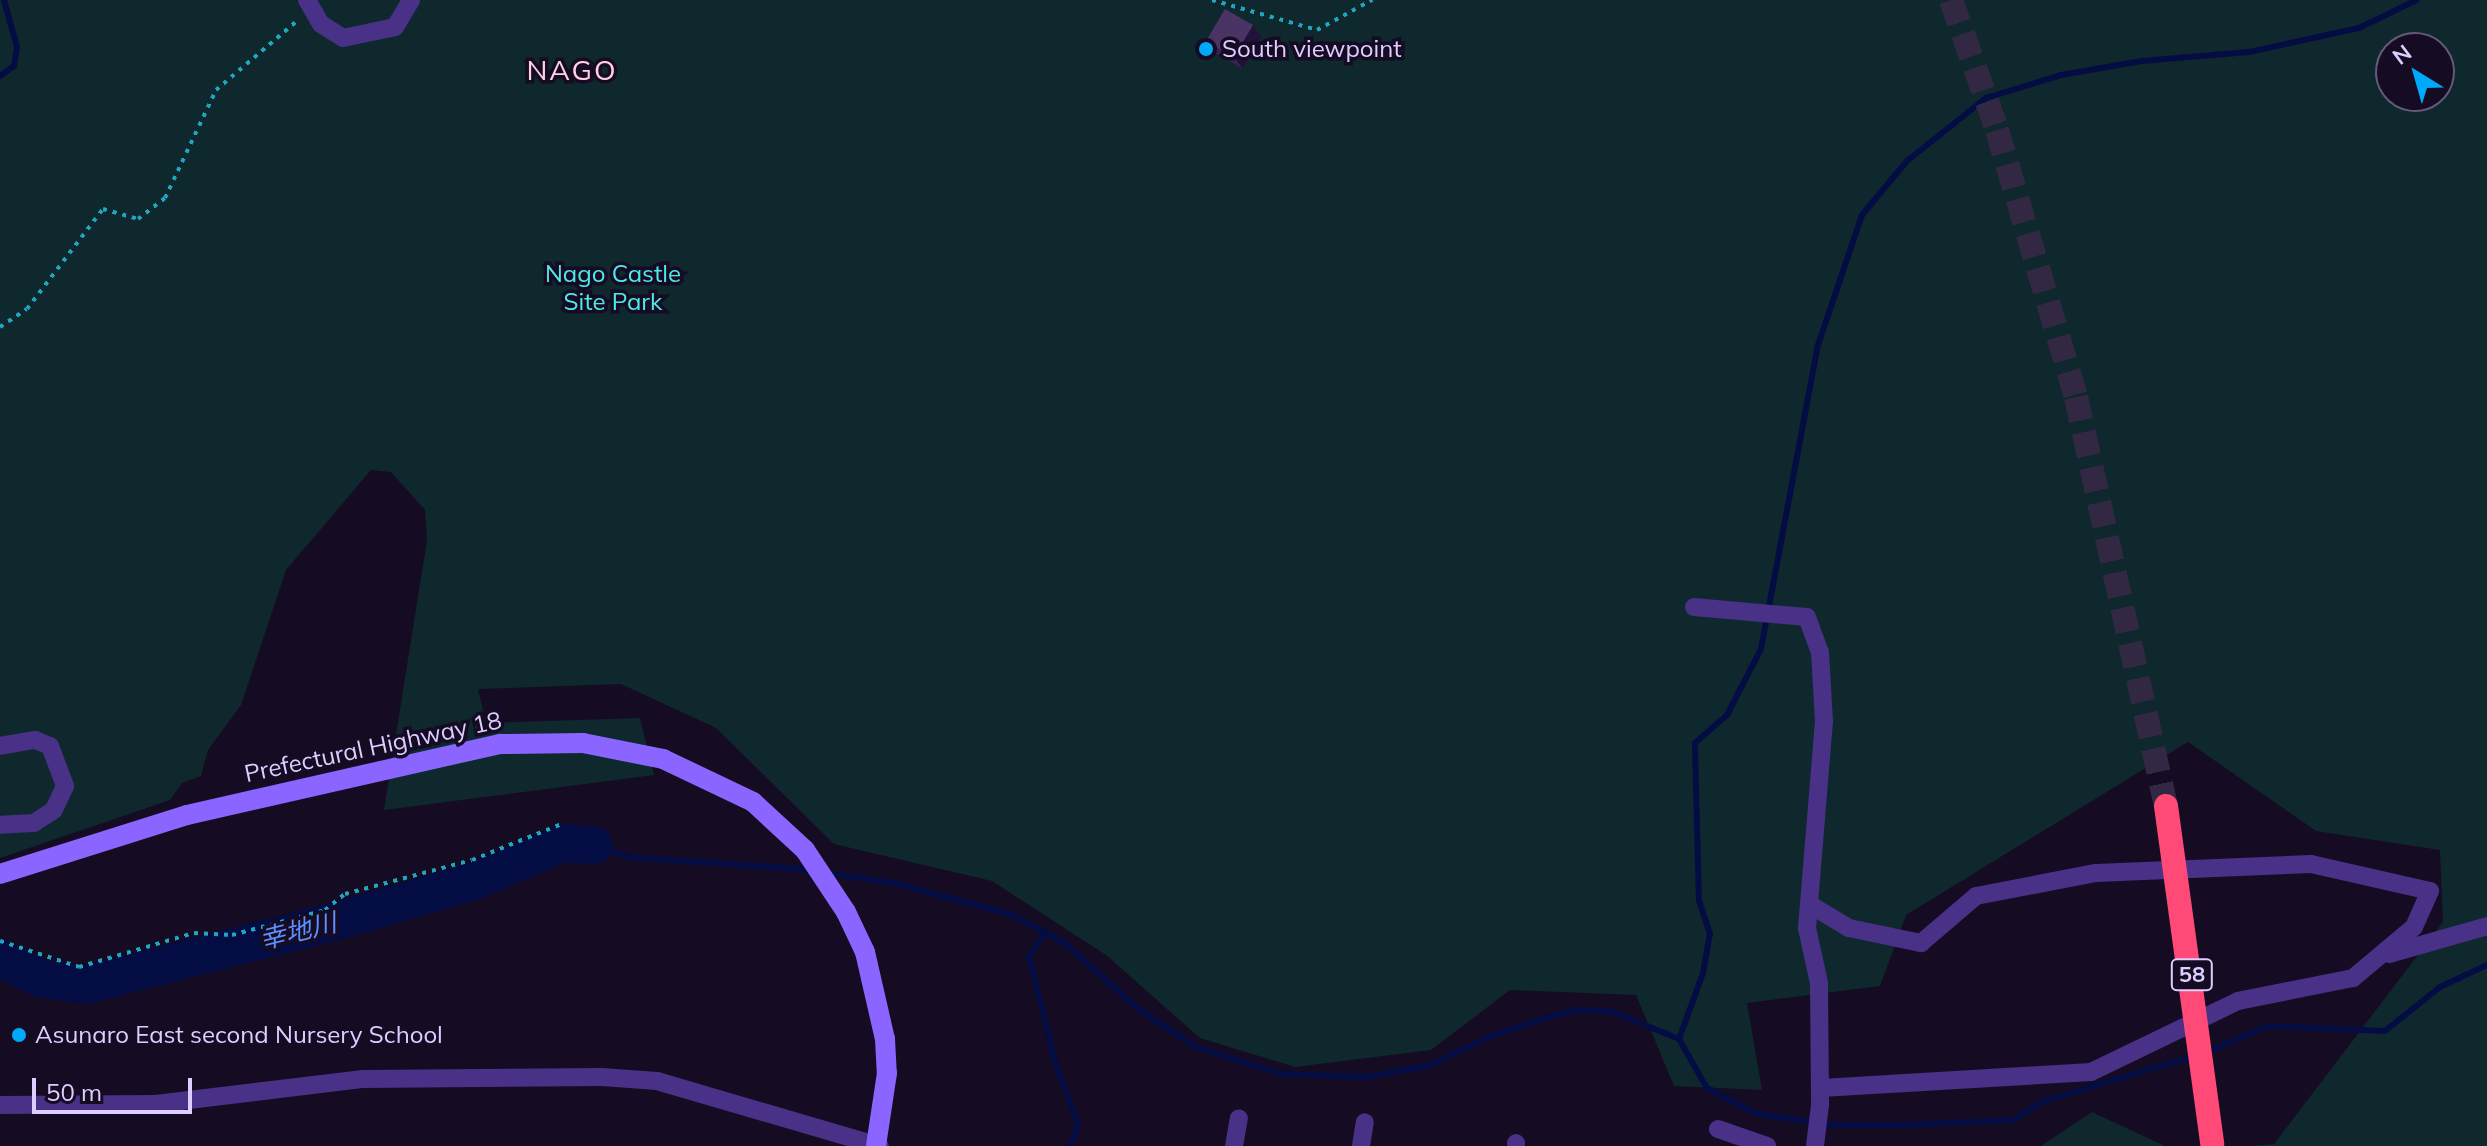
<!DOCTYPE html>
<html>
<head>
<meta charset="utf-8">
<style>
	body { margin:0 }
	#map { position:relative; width:2487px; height:1146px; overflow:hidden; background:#150b23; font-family:Mulish,"Noto Sans JP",sans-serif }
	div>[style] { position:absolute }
	.green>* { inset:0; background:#0e282e }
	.stream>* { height:6px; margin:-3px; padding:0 3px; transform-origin:3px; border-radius:3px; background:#040d43 }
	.river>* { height:38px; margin:-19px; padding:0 19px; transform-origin:19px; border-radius:19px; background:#040d43 }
	.motorway-tunnel>* { height:24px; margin-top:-12px; transform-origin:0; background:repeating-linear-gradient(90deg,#332844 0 24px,transparent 0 36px) }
	.path>* { height:4px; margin-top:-2px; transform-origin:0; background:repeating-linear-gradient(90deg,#21a6bf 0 4px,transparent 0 10px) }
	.minor>* { height:18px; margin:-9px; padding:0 9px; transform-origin:9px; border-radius:9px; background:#483187 }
	.secondary-bridge>* { height:20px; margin:-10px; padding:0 10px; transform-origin:10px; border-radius:10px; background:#8b65ff }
	.motorway-bridge>* { height:24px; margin:-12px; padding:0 12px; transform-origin:12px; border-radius:12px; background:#ff4977 }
	.wall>* { inset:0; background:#372253 }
	.shaded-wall>* { inset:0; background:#221138 }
	.building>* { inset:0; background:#493465 }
	.dots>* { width:22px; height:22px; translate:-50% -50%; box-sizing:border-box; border:4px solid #150b23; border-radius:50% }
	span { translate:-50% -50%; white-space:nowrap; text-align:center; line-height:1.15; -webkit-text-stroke:7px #150b23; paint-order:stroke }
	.shield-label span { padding:2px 6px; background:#150b23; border:2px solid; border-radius:6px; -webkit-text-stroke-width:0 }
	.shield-label { font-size:22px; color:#deceff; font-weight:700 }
	.poi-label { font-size:24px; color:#deceff }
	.left { translate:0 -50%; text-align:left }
	.park-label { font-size:24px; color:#4debe7 }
	.street-label { font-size:24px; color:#deceff }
	.water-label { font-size:26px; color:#5c8fff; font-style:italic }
	.quarter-label { font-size:28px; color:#ffd0e3; letter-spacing:2px }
	.north { position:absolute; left:2375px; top:32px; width:80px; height:80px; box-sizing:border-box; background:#150b23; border:2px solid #65597b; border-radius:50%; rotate:323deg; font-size:22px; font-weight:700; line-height:32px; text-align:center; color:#deceff }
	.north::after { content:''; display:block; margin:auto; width:28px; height:36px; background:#00a8f9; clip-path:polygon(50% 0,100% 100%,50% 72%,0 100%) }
	.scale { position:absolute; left:32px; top:1078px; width:160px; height:36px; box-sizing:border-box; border:4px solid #deceff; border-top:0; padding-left:10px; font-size:24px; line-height:28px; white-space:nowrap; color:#deceff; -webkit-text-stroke:6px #150b23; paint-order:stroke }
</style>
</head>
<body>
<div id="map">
	<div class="green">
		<i style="clip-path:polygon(evenodd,0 0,2487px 0,2487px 1146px,2248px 1146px,2274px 1144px,2443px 922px,2440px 850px,2316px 831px,2188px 742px,1906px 915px,1880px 986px,1747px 1003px,1762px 1090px,1674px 1086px,1636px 995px,1510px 990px,1431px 1050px,1295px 1067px,1200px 1038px,1106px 955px,992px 881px,834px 844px,716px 728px,621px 684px,478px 689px,486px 723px,640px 718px,654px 775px,384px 810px,427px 540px,425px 510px,391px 472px,371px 470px,286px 570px,241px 705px,208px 750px,201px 776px,182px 783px,170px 800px,0 858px,0 0,2391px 48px,2439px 48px,2439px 96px,2391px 96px,2391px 48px)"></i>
		<i style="clip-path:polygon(2092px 1112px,2165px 1146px,2041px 1146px)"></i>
	</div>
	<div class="stream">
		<i style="left:0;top:76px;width:17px;rotate:-36deg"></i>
		<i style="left:14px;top:66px;width:19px;rotate:-81deg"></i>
		<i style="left:17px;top:47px;width:49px;rotate:-105.5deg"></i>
		<i style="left:594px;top:845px;width:36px;rotate:19deg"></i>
		<i style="left:628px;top:857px;width:184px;rotate:4deg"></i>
		<i style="left:827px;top:873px;width:68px;rotate:8.5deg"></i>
		<i style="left:894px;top:883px;width:120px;rotate:15deg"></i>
		<i style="left:1010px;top:914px;width:61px;rotate:28.2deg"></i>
		<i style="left:1064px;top:943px;width:103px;rotate:41.4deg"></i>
		<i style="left:1141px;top:1011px;width:66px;rotate:33.2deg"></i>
		<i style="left:1196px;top:1047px;width:89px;rotate:17.6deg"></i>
		<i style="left:1281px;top:1074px;width:85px;rotate:2deg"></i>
		<i style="left:1366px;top:1077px;width:63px;rotate:-10.1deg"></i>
		<i style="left:1428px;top:1066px;width:70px;rotate:-25.5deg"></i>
		<i style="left:1491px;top:1036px;width:63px;rotate:-18.4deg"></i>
		<i style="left:1551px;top:1016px;width:29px;rotate:-12deg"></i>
		<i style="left:1579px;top:1010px;width:34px;rotate:3deg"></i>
		<i style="left:1613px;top:1012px;width:71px;rotate:22.2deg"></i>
		<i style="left:1679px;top:1039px;width:56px;rotate:60.3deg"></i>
		<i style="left:1707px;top:1088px;width:56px;rotate:27.5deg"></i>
		<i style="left:1757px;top:1114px;width:76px;rotate:8.3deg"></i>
		<i style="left:1832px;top:1125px;width:71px"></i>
		<i style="left:1903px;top:1125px;width:110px;rotate:-2.6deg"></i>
		<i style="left:2013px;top:1120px;width:36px;rotate:-32deg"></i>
		<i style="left:2044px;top:1101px;width:157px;rotate:-16.7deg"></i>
		<i style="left:1045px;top:933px;width:28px;rotate:125deg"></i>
		<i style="left:1029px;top:956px;width:109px;rotate:76.2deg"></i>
		<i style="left:1055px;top:1062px;width:65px;rotate:69.3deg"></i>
		<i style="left:1078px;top:1123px;width:24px;rotate:107deg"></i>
		<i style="left:1679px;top:1039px;width:70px;rotate:-70deg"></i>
		<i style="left:1703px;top:973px;width:40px;rotate:-80deg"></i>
		<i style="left:1710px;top:934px;width:35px;rotate:-108deg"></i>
		<i style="left:1699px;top:901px;width:158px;rotate:-91.5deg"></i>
		<i style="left:1695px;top:743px;width:43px;rotate:-41.2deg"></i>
		<i style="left:1727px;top:715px;width:74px;rotate:-62.7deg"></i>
		<i style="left:1761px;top:649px;width:309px;rotate:-79.4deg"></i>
		<i style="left:1818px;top:345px;width:137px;rotate:-71.3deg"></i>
		<i style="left:1862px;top:215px;width:70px;rotate:-50.2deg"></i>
		<i style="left:1907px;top:161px;width:101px;rotate:-38.6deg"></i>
		<i style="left:1986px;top:98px;width:78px;rotate:-17deg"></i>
		<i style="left:2061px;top:75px;width:82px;rotate:-9.8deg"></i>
		<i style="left:2142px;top:61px;width:107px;rotate:-4.8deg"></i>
		<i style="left:2249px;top:52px;width:113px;rotate:-12.3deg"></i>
		<i style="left:2359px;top:28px;width:64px;rotate:-25.8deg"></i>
		<i style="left:2205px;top:1053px;width:68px;rotate:-23.5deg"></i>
		<i style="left:2267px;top:1026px;width:118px;rotate:2.4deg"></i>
		<i style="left:2385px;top:1031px;width:70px;rotate:-38.7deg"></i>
		<i style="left:2440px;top:987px;width:52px;rotate:-25.1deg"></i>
	</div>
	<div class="river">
		<i style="left:0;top:958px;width:47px;rotate:26.6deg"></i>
		<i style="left:42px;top:979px;width:43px;rotate:7.9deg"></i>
		<i style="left:85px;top:985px;width:263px;rotate:-14.3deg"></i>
		<i style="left:340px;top:920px;width:140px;rotate:-16.2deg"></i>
		<i style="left:474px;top:881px;width:98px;rotate:-22.9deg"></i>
		<i style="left:564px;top:843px;width:30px;rotate:4deg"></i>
	</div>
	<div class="motorway-tunnel">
		<i style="left:1951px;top:0;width:138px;rotate:70.5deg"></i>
		<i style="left:1997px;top:130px;width:278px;rotate:73.5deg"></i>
		<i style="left:2076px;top:397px;width:419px;rotate:77.6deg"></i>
	</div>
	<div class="path">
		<i style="left:1212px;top:0;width:109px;rotate:15.9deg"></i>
		<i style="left:1317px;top:30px;width:63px;rotate:-28.6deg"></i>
		<i style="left:0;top:327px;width:32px;rotate:-34deg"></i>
		<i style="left:27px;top:309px;width:126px;rotate:-52.8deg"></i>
		<i style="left:103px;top:209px;width:36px;rotate:16deg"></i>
		<i style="left:138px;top:219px;width:34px;rotate:-38deg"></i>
		<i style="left:165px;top:198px;width:119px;rotate:-64.7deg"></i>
		<i style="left:216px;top:90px;width:108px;rotate:-40.5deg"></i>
		<i style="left:0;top:941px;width:83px;rotate:18.2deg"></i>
		<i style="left:79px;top:967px;width:120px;rotate:-16.5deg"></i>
		<i style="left:194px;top:933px;width:38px;rotate:3deg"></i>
		<i style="left:232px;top:935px;width:96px;rotate:-15deg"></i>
		<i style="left:325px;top:910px;width:26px;rotate:-39deg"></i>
		<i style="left:345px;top:894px;width:131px;rotate:-15deg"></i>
		<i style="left:472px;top:860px;width:99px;rotate:-21.9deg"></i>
	</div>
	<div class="minor">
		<i style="left:307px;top:0;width:28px;rotate:60deg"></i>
		<i style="left:321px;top:24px;width:26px;rotate:32deg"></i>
		<i style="left:343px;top:38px;width:53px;rotate:-11.9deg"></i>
		<i style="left:395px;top:27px;width:31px;rotate:-59deg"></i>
		<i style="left:1694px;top:607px;width:113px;rotate:5.1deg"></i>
		<i style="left:1807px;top:617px;width:37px;rotate:70deg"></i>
		<i style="left:1820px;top:652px;width:69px;rotate:86.7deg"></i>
		<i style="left:1824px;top:721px;width:208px;rotate:94.7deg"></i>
		<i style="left:1807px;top:928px;width:56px;rotate:77.7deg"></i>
		<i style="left:1819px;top:983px;width:122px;rotate:89.5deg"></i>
		<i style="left:1820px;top:1105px;width:41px;rotate:97deg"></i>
		<i style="left:0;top:746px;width:36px;rotate:-10deg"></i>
		<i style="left:35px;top:740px;width:16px;rotate:22deg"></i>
		<i style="left:50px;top:746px;width:43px;rotate:69.4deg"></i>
		<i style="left:65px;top:786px;width:26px;rotate:115deg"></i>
		<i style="left:54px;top:810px;width:24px;rotate:147deg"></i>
		<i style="left:34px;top:823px;width:34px;rotate:177deg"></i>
		<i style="left:1809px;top:904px;width:47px;rotate:31deg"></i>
		<i style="left:1849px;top:928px;width:74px;rotate:11.8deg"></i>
		<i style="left:1921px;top:943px;width:72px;rotate:-40.5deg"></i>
		<i style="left:1976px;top:896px;width:122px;rotate:-10.9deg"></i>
		<i style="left:2096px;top:873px;width:215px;rotate:-2.4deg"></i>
		<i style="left:2311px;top:864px;width:122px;rotate:12.8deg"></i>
		<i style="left:2430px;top:891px;width:39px;rotate:114deg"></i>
		<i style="left:2414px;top:927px;width:80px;rotate:140.1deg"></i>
		<i style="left:2353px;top:978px;width:117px;rotate:168.7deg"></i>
		<i style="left:2238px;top:1001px;width:163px;rotate:154.2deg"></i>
		<i style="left:2091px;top:1072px;width:270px;rotate:176.6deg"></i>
		<i style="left:2389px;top:954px;width:102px;rotate:-15.9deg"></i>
		<i style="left:0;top:1105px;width:156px;rotate:-0.4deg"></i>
		<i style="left:156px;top:1104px;width:209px;rotate:-6.9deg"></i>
		<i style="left:363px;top:1079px;width:239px;rotate:-0.5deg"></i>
		<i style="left:602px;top:1077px;width:55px;rotate:4.2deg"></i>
		<i style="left:657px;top:1081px;width:232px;rotate:16.3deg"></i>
		<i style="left:1718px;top:1129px;width:52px;rotate:19.1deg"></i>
		<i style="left:1516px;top:1143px;width:3px;rotate:90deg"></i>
		<i style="left:1234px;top:1146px;width:28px;rotate:-80deg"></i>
		<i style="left:1361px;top:1146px;width:24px;rotate:-81deg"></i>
	</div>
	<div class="secondary-bridge">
		<i style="left:0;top:874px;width:196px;rotate:-17.5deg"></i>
		<i style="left:187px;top:815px;width:321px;rotate:-12.8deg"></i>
		<i style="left:500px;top:744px;width:83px;rotate:-0.7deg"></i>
		<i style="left:583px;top:743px;width:82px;rotate:11.3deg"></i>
		<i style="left:663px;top:759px;width:100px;rotate:25.5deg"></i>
		<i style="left:753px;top:802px;width:71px;rotate:42.7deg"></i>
		<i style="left:805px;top:850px;width:74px;rotate:56.5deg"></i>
		<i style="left:846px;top:912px;width:44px;rotate:64.6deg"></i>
		<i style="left:865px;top:952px;width:89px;rotate:77.1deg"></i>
		<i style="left:885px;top:1039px;width:34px;rotate:87deg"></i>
		<i style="left:887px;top:1073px;width:74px;rotate:98.6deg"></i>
	</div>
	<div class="motorway-bridge">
		<i style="left:2166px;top:806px;width:341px;rotate:82.2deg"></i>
	</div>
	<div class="wall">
		<i style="clip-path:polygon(1261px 37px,1243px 69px,1215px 53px,1206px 41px)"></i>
	</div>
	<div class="shaded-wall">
		<i style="clip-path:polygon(1253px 25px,1261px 37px,1243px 69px,1234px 57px)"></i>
	</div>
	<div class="building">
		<i style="clip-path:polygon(1225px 9px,1253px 25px,1234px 57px,1206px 41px)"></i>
	</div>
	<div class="dots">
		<i style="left:1206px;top:49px;background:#00a8f9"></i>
		<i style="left:19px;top:1035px;background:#00a8f9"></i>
	</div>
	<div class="shield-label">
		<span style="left:2192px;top:975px">58</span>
	</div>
	<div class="poi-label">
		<span class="left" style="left:1222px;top:49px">South viewpoint</span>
		<span class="left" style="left:35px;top:1035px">Asunaro East second Nursery School</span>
	</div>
	<div class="park-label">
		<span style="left:613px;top:288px">Nago Castle<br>Site Park</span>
	</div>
	<div class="street-label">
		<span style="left:373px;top:747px;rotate:-12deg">Prefectural Highway 18</span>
	</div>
	<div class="water-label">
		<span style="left:298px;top:931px;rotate:-14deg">幸地川</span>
	</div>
	<div class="quarter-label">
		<span style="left:572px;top:70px">NAGO</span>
	</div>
	<div class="north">N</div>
	<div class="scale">50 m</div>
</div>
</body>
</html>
